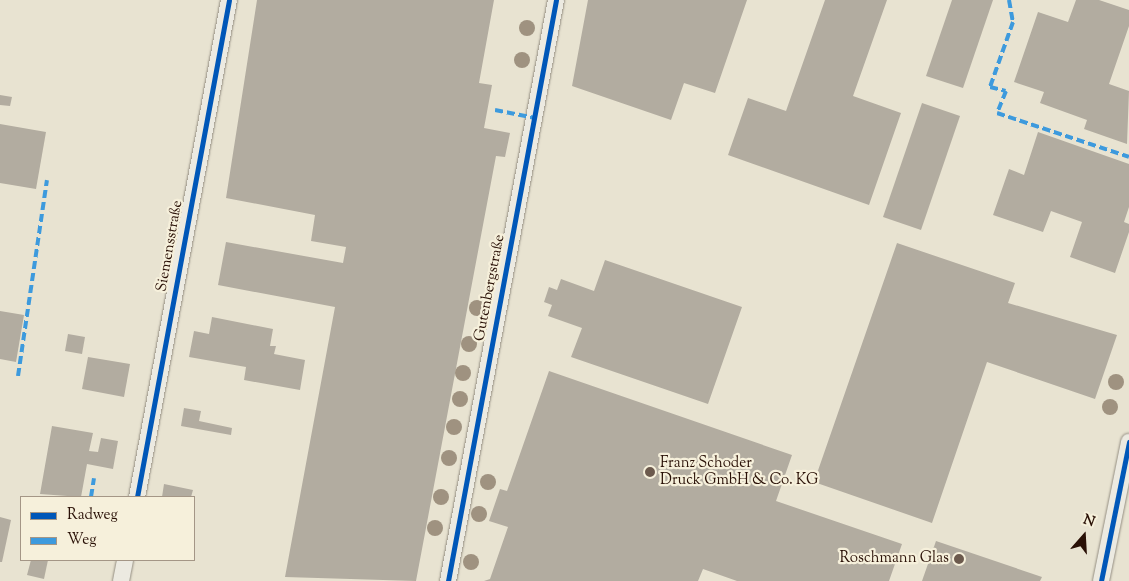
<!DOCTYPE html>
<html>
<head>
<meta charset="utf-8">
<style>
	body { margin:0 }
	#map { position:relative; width:1129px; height:581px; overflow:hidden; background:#e8e3d1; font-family:"Sorts Mill Goudy",serif }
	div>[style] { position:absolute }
	.building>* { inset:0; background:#b2aca0 }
	.roads { filter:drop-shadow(0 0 1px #948e82) drop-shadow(0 0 1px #948e82) }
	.street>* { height:16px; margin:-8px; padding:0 8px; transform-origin:8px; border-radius:8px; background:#eceae1 }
	.quiet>* { height:4px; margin-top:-2px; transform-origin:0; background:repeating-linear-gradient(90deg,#3d9add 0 8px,transparent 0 12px) }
	.cycleway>* { height:5px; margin:-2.5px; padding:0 2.5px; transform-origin:2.5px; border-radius:2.5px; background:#0057b8 }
	.trees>* { width:16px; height:16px; margin:-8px; border-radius:50%; background:#9f9280 }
	.dots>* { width:14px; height:14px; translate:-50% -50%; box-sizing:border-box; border:2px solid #f6f0db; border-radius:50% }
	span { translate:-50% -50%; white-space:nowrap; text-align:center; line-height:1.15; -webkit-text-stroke:4.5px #f6f0db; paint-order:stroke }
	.street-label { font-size:15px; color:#291006 }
	.poi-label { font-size:15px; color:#291006 }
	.left { translate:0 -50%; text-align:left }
	.right { translate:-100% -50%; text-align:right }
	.legend { position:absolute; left:20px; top:496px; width:175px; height:65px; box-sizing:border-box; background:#f6f0db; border:1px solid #a49686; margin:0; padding:6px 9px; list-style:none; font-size:15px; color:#291006 }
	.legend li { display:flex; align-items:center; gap:10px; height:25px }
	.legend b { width:25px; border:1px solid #a49686 }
	.north { position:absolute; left:1059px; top:511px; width:50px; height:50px; -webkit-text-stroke:4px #f6f0db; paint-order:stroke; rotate:19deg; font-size:14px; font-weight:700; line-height:20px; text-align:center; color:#291006 }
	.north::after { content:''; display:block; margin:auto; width:18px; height:22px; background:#291006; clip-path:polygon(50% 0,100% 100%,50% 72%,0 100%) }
</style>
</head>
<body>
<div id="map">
	<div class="building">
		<i style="clip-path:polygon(257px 0,494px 0,479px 83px,492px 85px,484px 128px,510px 133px,505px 157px,496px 156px,416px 581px,285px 577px,335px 307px,218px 285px,226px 242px,343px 263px,346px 247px,311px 241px,315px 215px,226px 198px)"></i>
		<i style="clip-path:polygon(588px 0,747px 0,715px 93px,684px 83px,671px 120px,572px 86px)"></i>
		<i style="clip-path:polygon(825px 0,887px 0,853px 96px,901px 113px,869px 205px,728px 155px,748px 98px,786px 111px)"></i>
		<i style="clip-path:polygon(952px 0,993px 0,963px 88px,926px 76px)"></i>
		<i style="clip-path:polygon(1076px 0,1099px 0,1129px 10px,1129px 26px,1109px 84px,1129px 91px,1127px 144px,1084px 129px,1087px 120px,1040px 103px,1044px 92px,1014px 82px,1038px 12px,1068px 22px)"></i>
		<i style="clip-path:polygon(0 95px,12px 97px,10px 106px,0 105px)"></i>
		<i style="clip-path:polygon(922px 103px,960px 116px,921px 230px,883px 217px)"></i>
		<i style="clip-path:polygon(0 124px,46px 132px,36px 189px,0 183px)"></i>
		<i style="clip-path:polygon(1038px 132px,1129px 164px,1129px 207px,1124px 222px,1129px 224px,1129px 232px,1115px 273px,1070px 257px,1082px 222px,1051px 211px,1043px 232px,993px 215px,1009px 169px,1024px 175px)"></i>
		<i style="clip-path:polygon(897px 243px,1015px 283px,1008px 303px,1117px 335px,1095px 399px,987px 362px,932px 523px,814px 482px)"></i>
		<i style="clip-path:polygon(605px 260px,742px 307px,708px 404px,571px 357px,582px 328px,548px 316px,552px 305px,544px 302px,549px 287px,557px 290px,561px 279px,594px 291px)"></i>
		<i style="clip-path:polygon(0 311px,24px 315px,16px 362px,0 359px)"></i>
		<i style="clip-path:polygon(212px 317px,273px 329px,270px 346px,276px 346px,274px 354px,305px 360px,300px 390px,244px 380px,246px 367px,189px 357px,194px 331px,209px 334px)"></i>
		<i style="clip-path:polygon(68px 334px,85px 337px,82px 354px,65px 351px)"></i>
		<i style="clip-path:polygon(88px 357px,130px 364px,124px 397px,82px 389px)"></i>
		<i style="clip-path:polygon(549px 371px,792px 455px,776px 501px,902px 544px,889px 581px,737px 581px,703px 569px,698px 581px,484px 581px,490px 579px,508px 527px,489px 521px,500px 489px,507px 491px)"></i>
		<i style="clip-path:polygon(184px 408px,201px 411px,199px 421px,232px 428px,231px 435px,181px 426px)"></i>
		<i style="clip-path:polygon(52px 426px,93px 433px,89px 451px,98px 452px,101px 438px,118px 441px,113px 469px,87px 464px,81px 497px,40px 494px)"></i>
		<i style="clip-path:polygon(164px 484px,193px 490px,191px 497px,162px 497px)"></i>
		<i style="clip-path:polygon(0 517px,11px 520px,2px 562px,0 562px)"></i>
		<i style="clip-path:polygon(936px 541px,1042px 577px,1040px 581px,922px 581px)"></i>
		<i style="clip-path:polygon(31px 560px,48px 560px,44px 579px,27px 575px)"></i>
	</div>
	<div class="roads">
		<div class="street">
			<i style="left:137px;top:497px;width:505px;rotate:-79.51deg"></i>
			<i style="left:121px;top:581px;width:21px;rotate:-79deg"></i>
			<i style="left:448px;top:581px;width:591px;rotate:-79.47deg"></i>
			<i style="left:1101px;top:581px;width:142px;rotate:-78.6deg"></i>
		</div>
	</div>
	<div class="quiet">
		<i style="left:1009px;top:0;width:22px;rotate:80deg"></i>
		<i style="left:1013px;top:22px;width:69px;rotate:109.5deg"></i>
		<i style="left:990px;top:87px;width:16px;rotate:14deg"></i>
		<i style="left:1006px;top:91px;width:24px;rotate:112deg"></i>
		<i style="left:997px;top:113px;width:139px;rotate:18.4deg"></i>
		<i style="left:495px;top:110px;width:41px;rotate:11.3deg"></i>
		<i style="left:18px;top:376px;width:198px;rotate:-81.6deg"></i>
		<i style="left:91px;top:497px;width:19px;rotate:-81deg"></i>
	</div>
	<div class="cycleway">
		<i style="left:137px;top:497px;width:505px;rotate:-79.51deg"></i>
		<i style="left:448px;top:581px;width:591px;rotate:-79.47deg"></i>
		<i style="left:1101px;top:581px;width:142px;rotate:-78.6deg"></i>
	</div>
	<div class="trees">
		<i style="left:527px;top:28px"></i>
		<i style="left:522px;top:60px"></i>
		<i style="left:477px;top:308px"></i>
		<i style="left:469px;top:344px"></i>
		<i style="left:463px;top:373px"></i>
		<i style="left:1116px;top:382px"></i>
		<i style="left:460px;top:399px"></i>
		<i style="left:1110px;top:407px"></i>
		<i style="left:454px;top:427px"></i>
		<i style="left:449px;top:458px"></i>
		<i style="left:488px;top:482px"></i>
		<i style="left:441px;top:497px"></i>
		<i style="left:479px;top:514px"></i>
		<i style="left:435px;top:528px"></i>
		<i style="left:471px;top:562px"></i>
	</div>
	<div class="dots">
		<i style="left:650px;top:472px;background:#6c5a4d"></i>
		<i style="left:959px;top:559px;background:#6c5a4d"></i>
	</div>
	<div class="street-label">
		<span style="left:170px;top:246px;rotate:-80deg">Siemensstraße</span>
		<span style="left:490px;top:288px;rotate:-79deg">Gutenbergstraße</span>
	</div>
	<div class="poi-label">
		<span class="left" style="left:660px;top:472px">Franz Schoder<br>Druck GmbH &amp; Co. KG</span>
		<span class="right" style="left:949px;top:559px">Roschmann Glas</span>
	</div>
	<ul class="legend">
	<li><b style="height:6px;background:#0057b8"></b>Radweg</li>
	<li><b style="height:6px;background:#3d9add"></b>Weg</li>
	</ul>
	<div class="north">N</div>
</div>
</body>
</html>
